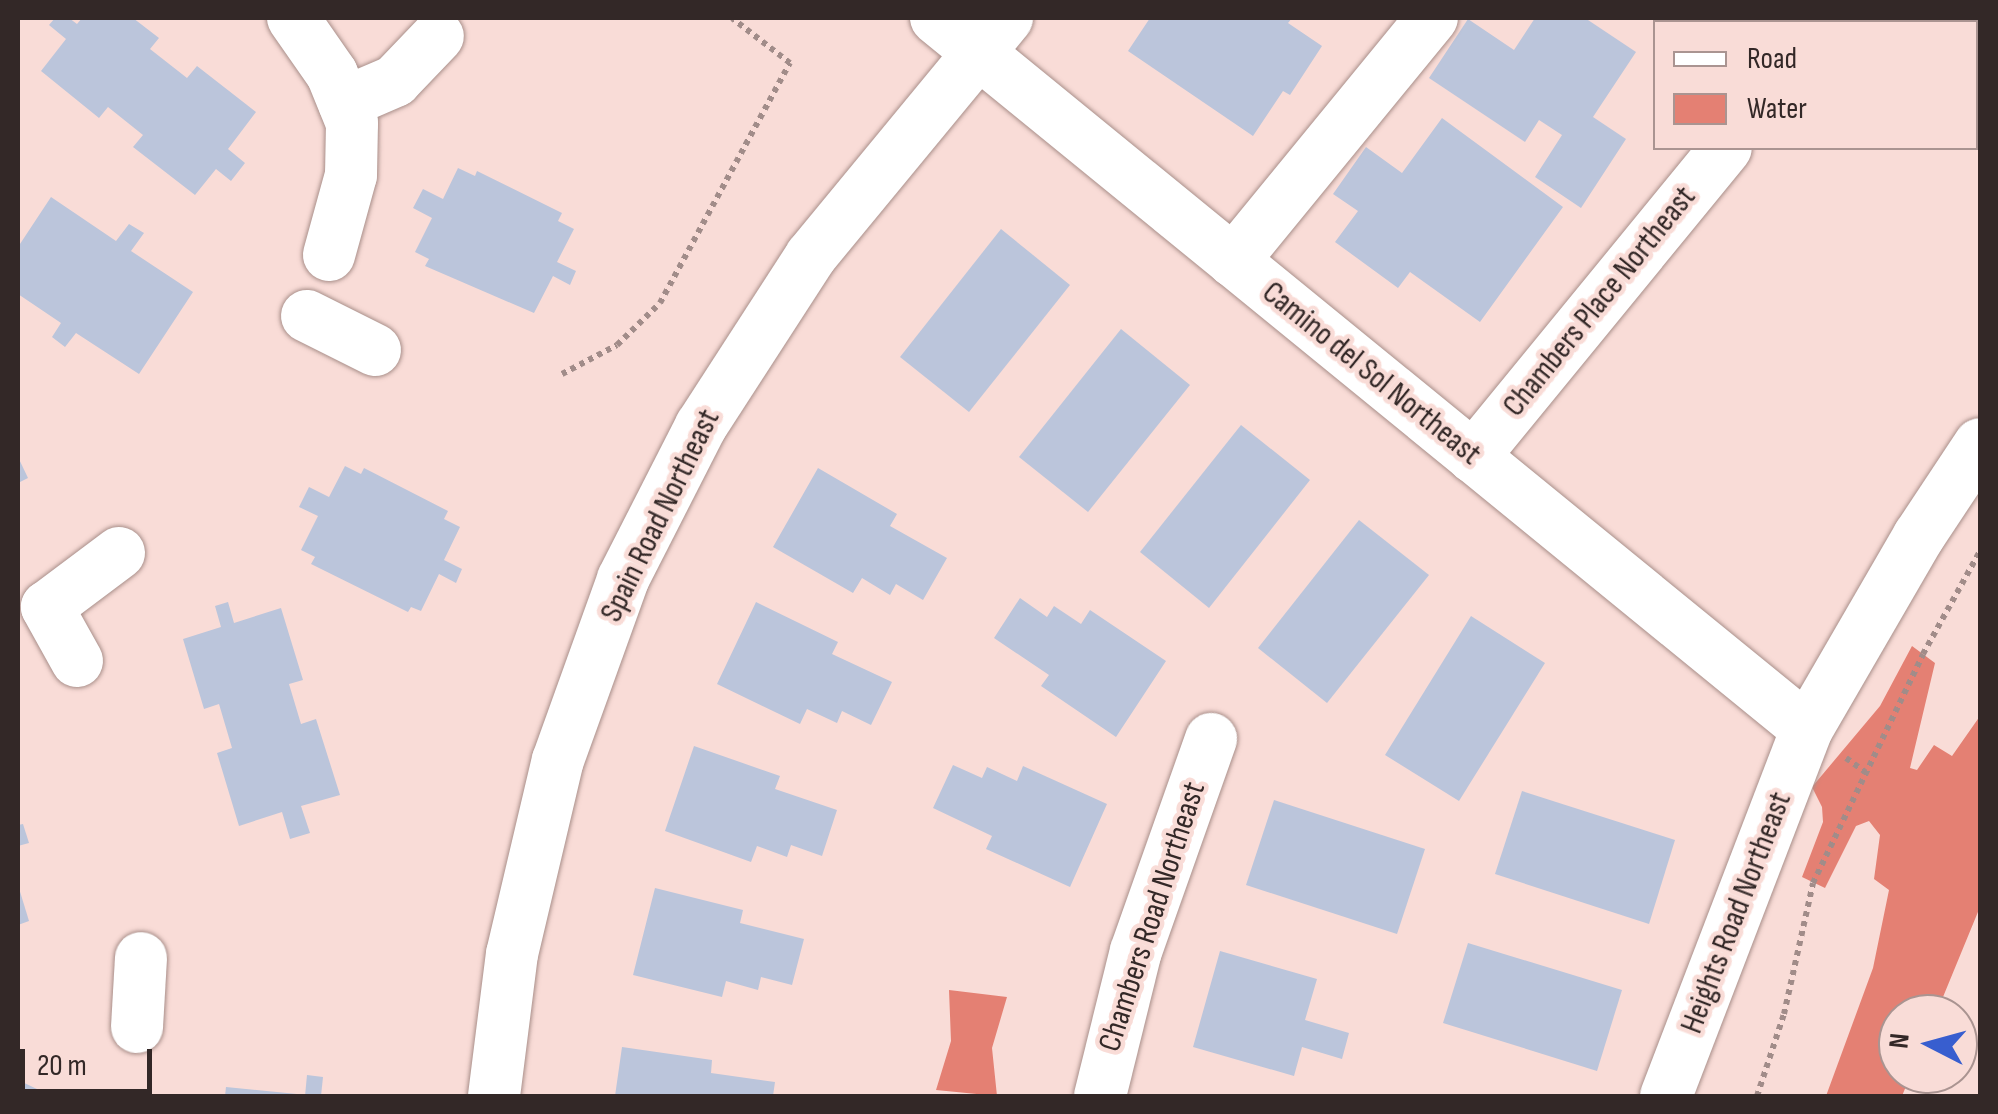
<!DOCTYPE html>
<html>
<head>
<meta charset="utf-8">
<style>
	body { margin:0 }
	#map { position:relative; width:1998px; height:1114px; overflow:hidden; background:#f9dcd7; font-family:"Sofia Sans Condensed",sans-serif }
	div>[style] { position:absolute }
	.water>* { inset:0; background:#e48073 }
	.building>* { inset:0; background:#bbc5db }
	.path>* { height:6px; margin-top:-3px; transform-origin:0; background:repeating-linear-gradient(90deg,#a18c89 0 5px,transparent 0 10px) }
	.roads { filter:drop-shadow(0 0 2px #a98f8a) drop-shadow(0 0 2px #a98f8a) }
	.minor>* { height:52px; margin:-26px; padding:0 26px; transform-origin:26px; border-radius:26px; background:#fff }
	span { translate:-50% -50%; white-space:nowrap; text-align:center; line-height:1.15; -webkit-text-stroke:9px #f9dcd7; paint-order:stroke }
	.street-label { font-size:32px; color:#332827 }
	.frame { position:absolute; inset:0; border:20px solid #332827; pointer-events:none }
	.legend { position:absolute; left:1653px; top:20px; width:325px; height:130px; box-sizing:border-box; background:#f9dcd7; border:2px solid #aa9491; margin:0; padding:12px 18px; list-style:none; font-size:30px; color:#332827 }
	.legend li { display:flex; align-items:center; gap:20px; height:50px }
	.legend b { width:50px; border:2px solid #aa9491 }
	.north { position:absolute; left:1878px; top:994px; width:100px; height:100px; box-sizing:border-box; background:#f9dcd7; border:2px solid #aa9491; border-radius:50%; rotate:276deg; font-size:28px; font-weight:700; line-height:40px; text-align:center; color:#332827 }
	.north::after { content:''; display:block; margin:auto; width:35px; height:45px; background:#385ecf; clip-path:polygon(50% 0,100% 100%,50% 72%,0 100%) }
	.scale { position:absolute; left:20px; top:1049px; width:132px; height:45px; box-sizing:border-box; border:5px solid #332827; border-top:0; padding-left:12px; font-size:30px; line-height:35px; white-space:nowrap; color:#332827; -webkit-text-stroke:8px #f9dcd7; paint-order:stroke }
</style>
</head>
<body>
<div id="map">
	<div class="water">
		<i style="clip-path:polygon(1912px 646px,1935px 663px,1910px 768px,1917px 770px,1934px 745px,1952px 756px,1980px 716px,1980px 907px,1936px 1014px,1898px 1014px,1898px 1074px,1911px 1074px,1902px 1096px,1826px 1096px,1873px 968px,1889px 890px,1874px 879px,1880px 835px,1869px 821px,1856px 826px,1825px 888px,1802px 877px,1823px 822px,1822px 807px,1812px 787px,1880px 706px)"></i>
		<i style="clip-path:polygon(949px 990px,1007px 997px,992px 1048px,997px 1096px,936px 1090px,951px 1041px)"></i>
	</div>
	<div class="building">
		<i style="clip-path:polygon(55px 18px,69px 18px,77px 24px,82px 18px,133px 18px,159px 38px,150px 49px,187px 78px,197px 66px,256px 112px,228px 149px,245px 163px,231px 181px,216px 169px,195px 195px,133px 147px,143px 135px,108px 107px,99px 118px,41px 71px,66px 39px,49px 25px)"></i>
		<i style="clip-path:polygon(1150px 18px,1292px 18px,1288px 23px,1322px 46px,1290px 95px,1283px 91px,1253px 136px,1128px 51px)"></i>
		<i style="clip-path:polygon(1535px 18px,1585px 18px,1636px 52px,1593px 117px,1626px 139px,1581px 208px,1535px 177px,1562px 135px,1539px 120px,1525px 142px,1429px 78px,1468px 19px,1514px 50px)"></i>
		<i style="clip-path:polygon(1684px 18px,1720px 18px,1717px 22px,1691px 22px)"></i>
		<i style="clip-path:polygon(1442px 118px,1563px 207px,1480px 322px,1410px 272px,1398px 288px,1335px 242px,1358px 211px,1333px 194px,1366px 147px,1402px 173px)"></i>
		<i style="clip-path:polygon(458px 168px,475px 176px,477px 171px,562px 213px,558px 221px,574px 229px,557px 262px,576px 271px,570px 285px,553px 276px,534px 313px,425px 266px,429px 259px,415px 252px,432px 218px,413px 208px,423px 189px,443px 199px)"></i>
		<i style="clip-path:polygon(51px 197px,116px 241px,129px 224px,144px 233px,131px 251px,193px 292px,139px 374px,76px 333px,65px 347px,52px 337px,61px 323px,18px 294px,18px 247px)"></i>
		<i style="clip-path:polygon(1001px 229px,1070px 285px,969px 412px,900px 357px)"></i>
		<i style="clip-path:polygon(1121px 329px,1190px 385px,1088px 512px,1019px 457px)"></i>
		<i style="clip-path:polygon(1241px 425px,1310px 480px,1209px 608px,1140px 552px)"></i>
		<i style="clip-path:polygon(18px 457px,28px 478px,18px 483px)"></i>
		<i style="clip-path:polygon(345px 466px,361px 474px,364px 468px,448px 511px,444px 519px,460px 527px,444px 560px,462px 569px,456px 583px,439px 574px,421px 611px,411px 607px,408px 612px,311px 564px,315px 557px,301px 550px,318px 516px,299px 507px,309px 487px,329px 497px)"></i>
		<i style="clip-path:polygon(818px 468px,897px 514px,890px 526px,947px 558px,923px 600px,896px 584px,890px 595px,862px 578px,853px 593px,773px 547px)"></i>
		<i style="clip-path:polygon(1359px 520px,1429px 575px,1327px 703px,1258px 648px)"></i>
		<i style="clip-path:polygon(1020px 598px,1047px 617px,1054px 606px,1081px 624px,1090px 610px,1166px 661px,1116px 737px,1041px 686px,1049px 675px,994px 638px)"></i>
		<i style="clip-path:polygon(228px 602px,234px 623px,281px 608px,303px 680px,289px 684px,301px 724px,316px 719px,340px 795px,301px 806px,310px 833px,290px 839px,282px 812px,239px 826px,217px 753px,232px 748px,219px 704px,204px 709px,183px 639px,221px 627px,215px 606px)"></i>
		<i style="clip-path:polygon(756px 602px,838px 642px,832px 654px,892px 682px,871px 725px,842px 711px,837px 723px,807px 709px,800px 724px,717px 684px)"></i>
		<i style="clip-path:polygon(1471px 616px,1545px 663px,1459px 801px,1385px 755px)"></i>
		<i style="clip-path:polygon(694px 746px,780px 776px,775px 789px,837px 810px,822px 856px,791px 845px,787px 857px,757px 846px,751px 862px,665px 831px)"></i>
		<i style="clip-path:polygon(953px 765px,982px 778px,987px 767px,1017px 781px,1023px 766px,1107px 804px,1070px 887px,986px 849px,992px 836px,933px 808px)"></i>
		<i style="clip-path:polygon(1522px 791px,1675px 840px,1649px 924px,1495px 874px)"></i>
		<i style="clip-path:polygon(1274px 800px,1425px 849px,1397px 934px,1246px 885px)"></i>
		<i style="clip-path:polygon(23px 824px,29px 843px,18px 846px,18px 825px)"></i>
		<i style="clip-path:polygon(18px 885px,29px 921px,18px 925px)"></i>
		<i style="clip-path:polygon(655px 888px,743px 910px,740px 923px,804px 939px,792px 985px,761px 977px,758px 990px,726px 981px,722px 997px,633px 975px)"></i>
		<i style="clip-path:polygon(1468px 943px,1622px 990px,1597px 1071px,1443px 1023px)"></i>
		<i style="clip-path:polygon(1220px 951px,1317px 979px,1305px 1020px,1349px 1033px,1342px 1059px,1302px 1047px,1294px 1076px,1193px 1047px)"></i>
		<i style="clip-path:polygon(622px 1047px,712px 1060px,711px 1073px,775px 1082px,773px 1096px,615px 1096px)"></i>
		<i style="clip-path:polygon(307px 1075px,323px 1077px,321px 1096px,305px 1096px)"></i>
		<i style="clip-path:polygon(18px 1080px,37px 1089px,34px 1096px,18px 1096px)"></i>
		<i style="clip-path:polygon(226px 1087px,297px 1094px,297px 1096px,225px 1096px)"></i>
	</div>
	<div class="path">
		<i style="left:562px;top:374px;width:62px;rotate:-27.8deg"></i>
		<i style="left:617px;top:345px;width:60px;rotate:-44.3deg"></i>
		<i style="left:660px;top:303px;width:273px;rotate:-61.6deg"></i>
		<i style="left:790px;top:63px;width:73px;rotate:-142.2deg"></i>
		<i style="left:1846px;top:758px;width:24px;rotate:36deg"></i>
		<i style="left:1757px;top:1096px;width:86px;rotate:-71.8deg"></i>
		<i style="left:1784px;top:1014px;width:134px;rotate:-77.5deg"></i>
		<i style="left:1813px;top:883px;width:254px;rotate:-64.3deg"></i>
		<i style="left:1923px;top:654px;width:118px;rotate:-61deg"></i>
	</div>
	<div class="roads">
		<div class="minor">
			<i style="left:293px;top:18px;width:68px;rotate:55.1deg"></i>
			<i style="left:332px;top:74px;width:53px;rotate:67.8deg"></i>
			<i style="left:352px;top:123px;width:52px;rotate:91.1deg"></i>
			<i style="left:351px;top:175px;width:83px;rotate:105.4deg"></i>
			<i style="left:936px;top:18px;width:1124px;rotate:39.22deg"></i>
			<i style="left:1827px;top:22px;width:6px;rotate:-45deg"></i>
			<i style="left:344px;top:103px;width:56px;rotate:-23.3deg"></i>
			<i style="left:395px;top:81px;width:62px;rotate:-46.3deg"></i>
			<i style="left:1233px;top:261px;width:314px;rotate:-50.7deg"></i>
			<i style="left:307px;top:316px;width:76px;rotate:26.6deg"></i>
			<i style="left:1473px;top:457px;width:399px;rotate:-50.7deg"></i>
			<i style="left:77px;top:661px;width:62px;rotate:-119.1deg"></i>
			<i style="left:47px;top:607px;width:90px;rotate:-36.9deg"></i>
			<i style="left:137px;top:1027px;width:69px;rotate:-86.7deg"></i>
			<i style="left:494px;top:1096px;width:143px;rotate:-82.8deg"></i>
			<i style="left:512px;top:954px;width:199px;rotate:-76.7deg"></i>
			<i style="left:558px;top:760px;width:192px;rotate:-70.2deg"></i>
			<i style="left:623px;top:579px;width:172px;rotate:-63deg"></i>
			<i style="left:701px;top:426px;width:202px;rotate:-57.1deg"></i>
			<i style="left:811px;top:256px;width:308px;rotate:-50.5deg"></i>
			<i style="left:1100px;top:1096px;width:149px;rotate:-76.1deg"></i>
			<i style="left:1136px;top:951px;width:225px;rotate:-70.5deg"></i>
			<i style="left:1666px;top:1096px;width:393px;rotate:-69deg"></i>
			<i style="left:1807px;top:729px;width:223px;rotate:-59.9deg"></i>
			<i style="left:1919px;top:536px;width:110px;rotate:-56.5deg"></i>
		</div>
	</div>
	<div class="street-label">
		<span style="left:1600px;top:302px;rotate:-51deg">Chambers Place Northeast</span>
		<span style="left:1371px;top:374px;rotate:39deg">Camino del Sol Northeast</span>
		<span style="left:661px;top:516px;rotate:-64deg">Spain Road Northeast</span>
		<span style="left:1737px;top:913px;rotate:-69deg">Heights Road Northeast</span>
		<span style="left:1153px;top:917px;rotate:-72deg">Chambers Road Northeast</span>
	</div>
	<div class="frame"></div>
	<ul class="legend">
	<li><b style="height:12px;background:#fff"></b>Road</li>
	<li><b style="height:28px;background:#e48073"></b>Water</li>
	</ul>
	<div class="north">N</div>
	<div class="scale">20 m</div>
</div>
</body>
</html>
